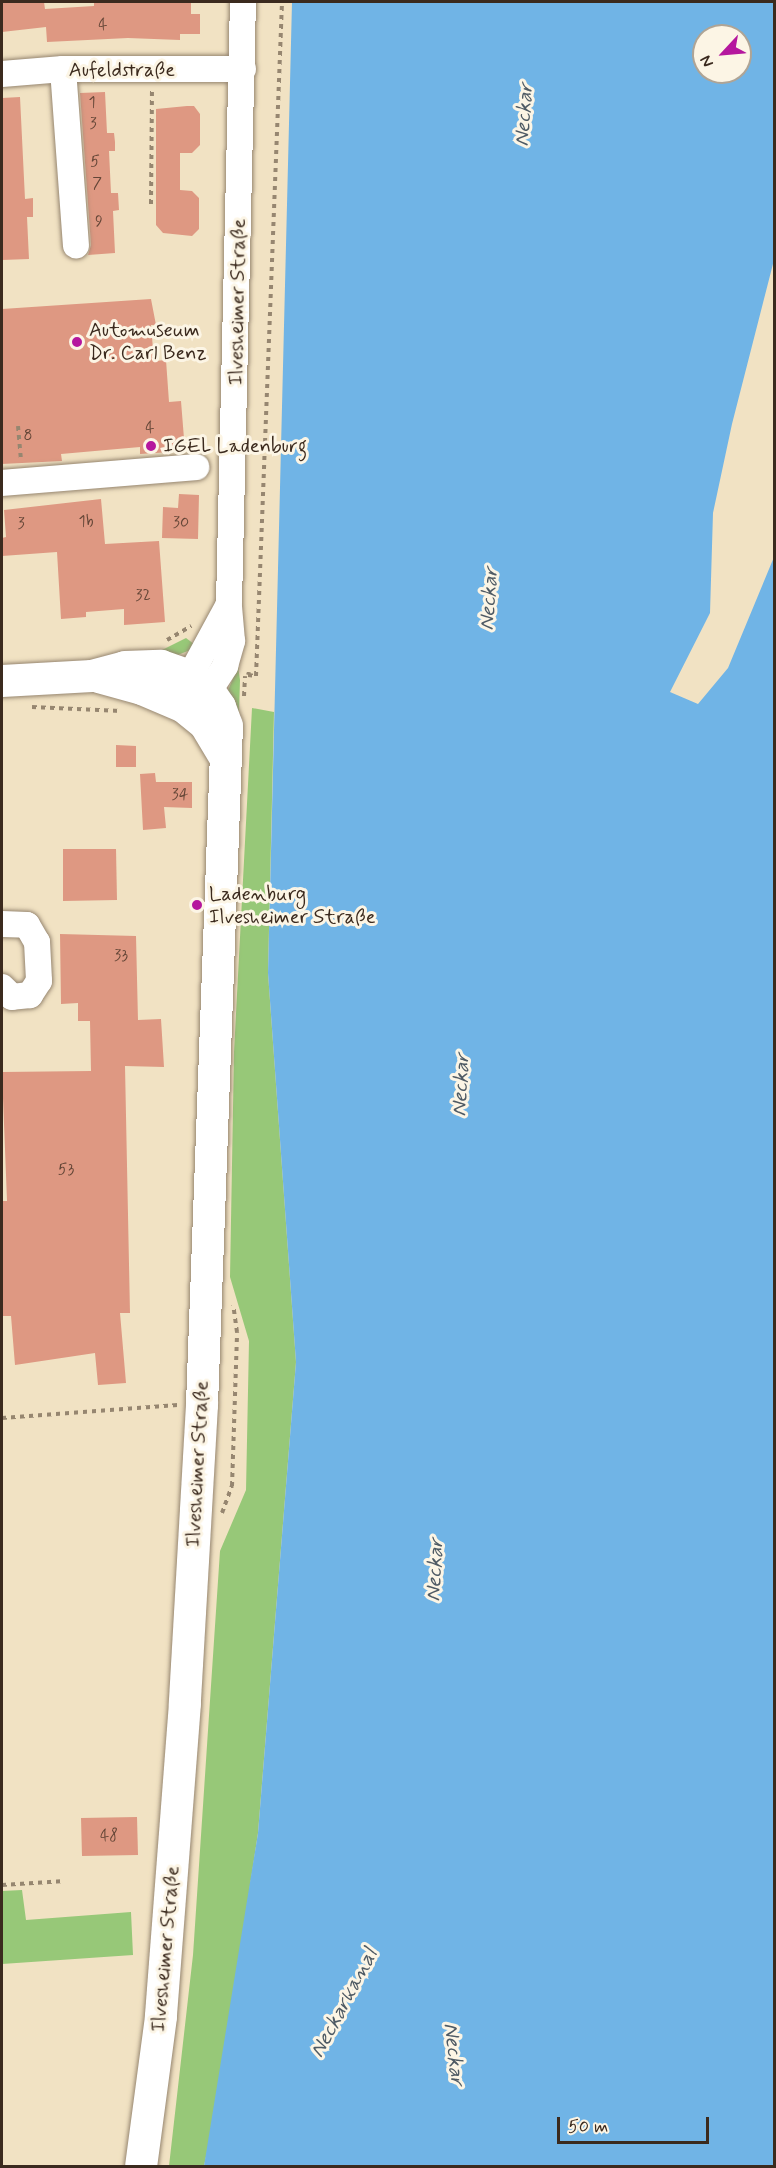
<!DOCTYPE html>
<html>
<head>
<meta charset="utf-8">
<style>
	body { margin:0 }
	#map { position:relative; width:776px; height:2168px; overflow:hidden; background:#f1e2c3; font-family:Mynerve,sans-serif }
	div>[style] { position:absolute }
	.green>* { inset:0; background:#97c878 }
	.water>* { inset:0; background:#70b4e6 }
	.building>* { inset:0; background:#de9882 }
	.path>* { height:4px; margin-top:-2px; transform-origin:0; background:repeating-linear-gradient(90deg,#968670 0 4.5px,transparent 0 9px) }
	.roads { filter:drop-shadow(0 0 2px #968670) drop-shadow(0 0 2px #968670) }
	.minor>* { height:26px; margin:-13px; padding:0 13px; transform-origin:13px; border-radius:13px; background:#fff }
	.major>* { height:32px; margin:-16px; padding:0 16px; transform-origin:16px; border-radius:16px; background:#fff }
	.dots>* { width:16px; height:16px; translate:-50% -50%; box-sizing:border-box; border:3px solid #fcf5e5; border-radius:50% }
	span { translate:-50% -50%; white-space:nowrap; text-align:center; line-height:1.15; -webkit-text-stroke:6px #fcf5e5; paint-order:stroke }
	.number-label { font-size:16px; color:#644637 }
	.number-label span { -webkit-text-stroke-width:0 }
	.street-label { font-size:20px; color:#3b2a1e }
	.poi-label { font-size:20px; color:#3b2a1e }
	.left { translate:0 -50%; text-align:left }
	.water-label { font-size:21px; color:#4e5a64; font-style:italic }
	.frame { position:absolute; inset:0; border:3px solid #3b2a1e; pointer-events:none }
	.north { position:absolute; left:692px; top:24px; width:60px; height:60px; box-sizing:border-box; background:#fcf5e5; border:2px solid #afa495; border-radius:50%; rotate:244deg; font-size:16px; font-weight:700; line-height:24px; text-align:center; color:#3b2a1e }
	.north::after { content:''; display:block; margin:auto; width:21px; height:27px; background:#b5179e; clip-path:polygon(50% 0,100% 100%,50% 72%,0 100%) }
	.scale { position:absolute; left:557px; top:2117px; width:152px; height:27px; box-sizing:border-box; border:3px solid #3b2a1e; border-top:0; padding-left:8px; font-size:18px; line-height:21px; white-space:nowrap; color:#3b2a1e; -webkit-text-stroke:4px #fcf5e5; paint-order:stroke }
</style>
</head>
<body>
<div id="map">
	<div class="green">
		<i style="clip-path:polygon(186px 638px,198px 647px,170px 658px,154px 654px)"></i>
		<i style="clip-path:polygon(238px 666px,240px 680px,239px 713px,227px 693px)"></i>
		<i style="clip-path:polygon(252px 708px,274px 712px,268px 973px,296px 1362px,258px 1833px,216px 2111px,204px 2166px,169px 2166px,193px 1955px,220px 1551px,246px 1490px,249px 1341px,230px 1277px,234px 1052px)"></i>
		<i style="clip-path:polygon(22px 1890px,26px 1920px,131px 1912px,133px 1955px,2px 1964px,2px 1891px)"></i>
	</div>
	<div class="water">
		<i style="clip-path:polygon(evenodd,292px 2px,774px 2px,774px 260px,732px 424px,713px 513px,710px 613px,670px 692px,698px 704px,728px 668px,774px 557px,774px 2166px,204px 2166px,258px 1833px,296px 1362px,268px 973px,292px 2px,704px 36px,740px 36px,740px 72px,704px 72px,704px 36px)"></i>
	</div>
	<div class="building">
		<i style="clip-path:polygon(2px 2px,44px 2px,45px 9px,94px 6px,94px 2px,191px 2px,191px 14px,200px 14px,200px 34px,180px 34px,180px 40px,128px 38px,47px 42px,46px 27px,2px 32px)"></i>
		<i style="clip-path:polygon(105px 92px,107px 133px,114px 133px,115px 142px,115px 151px,109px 151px,111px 193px,118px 193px,119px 210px,113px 211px,115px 253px,88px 255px,91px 245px,80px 93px)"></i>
		<i style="clip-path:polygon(20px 97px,25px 199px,33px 198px,33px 217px,27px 217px,29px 259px,2px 260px,2px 98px)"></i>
		<i style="clip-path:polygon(187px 106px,194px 106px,200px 114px,200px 145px,192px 153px,180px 153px,180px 190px,192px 191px,199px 198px,199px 229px,192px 236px,163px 233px,156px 225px,156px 109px)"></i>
		<i style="clip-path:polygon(151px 299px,156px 325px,151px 325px,154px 361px,166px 360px,169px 402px,181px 401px,185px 451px,140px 454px,140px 447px,61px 454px,62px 461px,2px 464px,2px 309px)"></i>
		<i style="clip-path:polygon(179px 494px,199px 495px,198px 539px,162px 538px,163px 507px,178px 508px)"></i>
		<i style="clip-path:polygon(101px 499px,105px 544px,159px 541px,165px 622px,124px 625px,124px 609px,86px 612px,86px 617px,61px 619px,57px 552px,2px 556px,2px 538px,6px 537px,4px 510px)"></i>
		<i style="clip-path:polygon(116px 745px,136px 746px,136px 767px,116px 767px)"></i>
		<i style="clip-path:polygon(155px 773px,156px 782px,192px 782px,192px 808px,164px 807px,166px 828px,143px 830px,140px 774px)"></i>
		<i style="clip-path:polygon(63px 849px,116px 849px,117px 900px,63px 901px)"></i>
		<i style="clip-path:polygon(60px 934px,136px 936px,138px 1020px,161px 1019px,164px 1067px,125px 1066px,130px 1313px,120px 1313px,126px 1383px,98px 1385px,95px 1353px,15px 1365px,11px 1316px,3px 1316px,2px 1201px,7px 1201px,2px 1072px,91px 1071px,90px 1021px,78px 1021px,78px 1003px,61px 1004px)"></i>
		<i style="clip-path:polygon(137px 1817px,138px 1855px,82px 1856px,81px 1818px)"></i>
	</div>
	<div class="path">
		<i style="left:151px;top:204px;width:113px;rotate:-89.5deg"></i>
		<i style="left:18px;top:426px;width:33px;rotate:85deg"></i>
		<i style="left:167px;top:640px;width:28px;rotate:-30deg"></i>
		<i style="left:249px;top:672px;width:3px;rotate:108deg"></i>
		<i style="left:248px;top:675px;width:8px;rotate:7deg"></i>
		<i style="left:256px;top:676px;width:675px;rotate:-87.79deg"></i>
		<i style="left:244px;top:696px;width:20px;rotate:-87deg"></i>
		<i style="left:32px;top:707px;width:89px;rotate:2.6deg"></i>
		<i style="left:2px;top:1418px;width:176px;rotate:-4.2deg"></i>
		<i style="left:222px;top:1513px;width:29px;rotate:-70deg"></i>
		<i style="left:232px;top:1486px;width:154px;rotate:-88.1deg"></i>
		<i style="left:237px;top:1332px;width:27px;rotate:-98deg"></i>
		<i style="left:2px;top:1885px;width:63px;rotate:-3.6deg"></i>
	</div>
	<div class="roads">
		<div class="minor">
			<i style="left:63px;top:69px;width:177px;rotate:85.8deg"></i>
			<i style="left:2px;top:74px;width:61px;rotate:-4.7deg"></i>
			<i style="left:63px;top:69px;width:180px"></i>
			<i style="left:2px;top:483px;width:195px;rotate:-4.7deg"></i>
			<i style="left:190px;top:676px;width:80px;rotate:-61.5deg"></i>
			<i style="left:209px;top:691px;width:30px;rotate:-57deg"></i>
			<i style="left:225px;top:666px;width:26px;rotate:-74deg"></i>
			<i style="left:232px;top:641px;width:38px;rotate:-95deg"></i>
			<i style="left:229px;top:603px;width:601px;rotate:-88.67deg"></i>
			<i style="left:2px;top:924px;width:25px;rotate:2deg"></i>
			<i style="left:27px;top:925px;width:20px;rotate:60deg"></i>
			<i style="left:37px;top:942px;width:39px;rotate:87deg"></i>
			<i style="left:39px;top:981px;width:17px;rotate:123deg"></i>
			<i style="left:30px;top:995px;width:18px;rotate:174deg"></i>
			<i style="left:12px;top:997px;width:14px;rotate:-135deg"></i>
		</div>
		<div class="major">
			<i style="left:99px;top:677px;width:45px;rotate:15.6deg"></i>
			<i style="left:142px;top:689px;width:46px;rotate:23.2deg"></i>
			<i style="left:184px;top:707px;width:27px;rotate:39deg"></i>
			<i style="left:205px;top:724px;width:39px;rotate:59deg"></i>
			<i style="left:2px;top:681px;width:90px;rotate:-3.2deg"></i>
			<i style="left:92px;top:676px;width:34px;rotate:-15deg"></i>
			<i style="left:125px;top:667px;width:36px;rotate:-2deg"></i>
			<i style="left:161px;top:666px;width:31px;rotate:19deg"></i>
			<i style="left:190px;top:676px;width:24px;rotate:38deg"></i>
			<i style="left:209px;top:691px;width:19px;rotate:55deg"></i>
			<i style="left:220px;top:707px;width:20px;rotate:70deg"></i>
			<i style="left:227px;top:726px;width:679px;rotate:92.11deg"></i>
			<i style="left:202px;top:1405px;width:298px;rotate:93.3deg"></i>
			<i style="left:185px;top:1703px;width:315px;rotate:94.4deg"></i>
			<i style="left:161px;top:2017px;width:150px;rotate:97.6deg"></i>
		</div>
	</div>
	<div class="dots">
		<i style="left:77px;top:342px;background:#b5179e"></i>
		<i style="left:151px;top:446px;background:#b5179e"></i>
		<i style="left:197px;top:905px;background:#b5179e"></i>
	</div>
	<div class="number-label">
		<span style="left:103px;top:25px">4</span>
		<span style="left:92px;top:103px">1</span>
		<span style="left:93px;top:124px">3</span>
		<span style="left:95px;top:162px">5</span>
		<span style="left:97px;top:184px">7</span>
		<span style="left:99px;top:222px">9</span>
		<span style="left:150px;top:428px">4</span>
		<span style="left:28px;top:436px">8</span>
		<span style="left:86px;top:522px">1b</span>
		<span style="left:181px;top:523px">30</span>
		<span style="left:21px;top:524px">3</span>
		<span style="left:143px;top:596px">32</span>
		<span style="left:180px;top:795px">34</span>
		<span style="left:121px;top:956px">33</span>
		<span style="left:66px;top:1170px">53</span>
		<span style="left:109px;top:1836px">48</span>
	</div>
	<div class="street-label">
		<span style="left:122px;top:70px">Aufeldstraße</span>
		<span style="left:238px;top:302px;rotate:-89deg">Ilvesheimer Straße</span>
		<span style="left:198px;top:1464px;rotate:-87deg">Ilvesheimer Straße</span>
		<span style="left:166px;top:1949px;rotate:-85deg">Ilvesheimer Straße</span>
	</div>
	<div class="poi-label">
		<span class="left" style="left:89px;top:342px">Automuseum<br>Dr. Carl Benz</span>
		<span class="left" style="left:163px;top:446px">IGEL Ladenburg</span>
		<span class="left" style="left:209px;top:906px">Ladenburg<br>Ilvesheimer Straße</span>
	</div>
	<div class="water-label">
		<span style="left:524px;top:115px;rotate:-86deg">Neckar</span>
		<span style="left:489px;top:599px;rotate:-86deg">Neckar</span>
		<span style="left:461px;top:1085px;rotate:-87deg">Neckar</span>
		<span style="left:435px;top:1570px;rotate:-87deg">Neckar</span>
		<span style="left:344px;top:2003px;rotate:-62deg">Neckarkanal</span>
		<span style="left:454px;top:2054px;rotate:83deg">Neckar</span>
	</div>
	<div class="frame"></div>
	<div class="north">N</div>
	<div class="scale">50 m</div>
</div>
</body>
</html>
